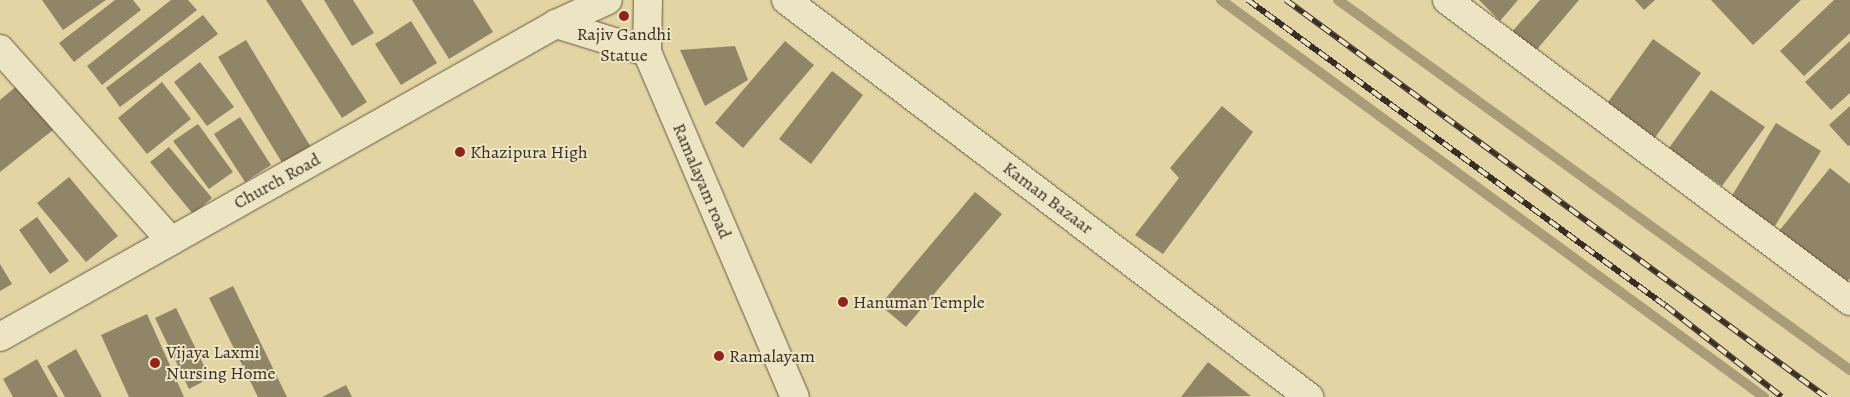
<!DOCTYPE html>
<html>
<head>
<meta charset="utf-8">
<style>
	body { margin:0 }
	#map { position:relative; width:1850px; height:397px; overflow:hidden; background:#e2d5a3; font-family:Alegreya,serif }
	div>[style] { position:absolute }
	.stream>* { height:10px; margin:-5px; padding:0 5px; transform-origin:5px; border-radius:5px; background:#a99c78 }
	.building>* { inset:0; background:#918567 }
	.roads { filter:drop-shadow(0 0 1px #635844) drop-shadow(0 0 1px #635844) }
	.minor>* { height:28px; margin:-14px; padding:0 14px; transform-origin:14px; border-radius:14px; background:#ece4c3 }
	.tertiary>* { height:28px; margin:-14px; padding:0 14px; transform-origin:14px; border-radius:14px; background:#ece4c3 }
	.rail>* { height:5.5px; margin-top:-2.75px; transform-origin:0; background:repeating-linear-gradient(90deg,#ece4c3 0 11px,#392e25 0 22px); box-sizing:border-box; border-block:1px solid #392e25 }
	.dots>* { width:14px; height:14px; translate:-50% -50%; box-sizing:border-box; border:2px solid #ece4c3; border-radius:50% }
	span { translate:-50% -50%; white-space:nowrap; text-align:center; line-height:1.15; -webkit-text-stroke:4px #ece4c3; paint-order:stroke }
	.poi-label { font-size:18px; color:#392e25 }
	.left { translate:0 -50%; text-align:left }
	.street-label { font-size:18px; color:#392e25 }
</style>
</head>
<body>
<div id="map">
	<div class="stream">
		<i style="left:1221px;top:0;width:673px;rotate:36.17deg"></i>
		<i style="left:1338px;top:0;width:632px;rotate:35.85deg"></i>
	</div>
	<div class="building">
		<i style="clip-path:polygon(42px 0,106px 0,63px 30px)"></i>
		<i style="clip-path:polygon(115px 0,133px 0,141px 10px,74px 62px,59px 43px)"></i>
		<i style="clip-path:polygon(171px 0,188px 0,197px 10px,102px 85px,87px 66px)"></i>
		<i style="clip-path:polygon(266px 0,301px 0,367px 102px,342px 118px)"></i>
		<i style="clip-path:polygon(324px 0,353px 0,374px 33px,352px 46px)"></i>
		<i style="clip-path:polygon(412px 0,473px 0,493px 32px,449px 59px)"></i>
		<i style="clip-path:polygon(1479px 0,1518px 0,1500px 21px)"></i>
		<i style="clip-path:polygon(1540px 0,1579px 0,1533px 54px,1510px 34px)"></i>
		<i style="clip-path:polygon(1635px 0,1655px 0,1644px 10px)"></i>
		<i style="clip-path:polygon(1711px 0,1801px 0,1753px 45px)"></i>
		<i style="clip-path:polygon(1834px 0,1850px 0,1850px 33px,1804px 76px,1780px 51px)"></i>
		<i style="clip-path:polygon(203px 15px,218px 34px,120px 107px,106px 88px)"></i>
		<i style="clip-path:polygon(411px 21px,437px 63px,401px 85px,375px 44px)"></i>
		<i style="clip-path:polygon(1653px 39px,1701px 73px,1649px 146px,1601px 112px)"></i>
		<i style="clip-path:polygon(246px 40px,312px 149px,284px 166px,218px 57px)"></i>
		<i style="clip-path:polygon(785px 41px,814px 65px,743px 148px,715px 123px)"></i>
		<i style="clip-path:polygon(1850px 41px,1850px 93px,1831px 110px,1805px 82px)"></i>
		<i style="clip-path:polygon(735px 46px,748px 80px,705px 106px,680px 50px)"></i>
		<i style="clip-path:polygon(200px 62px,234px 107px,207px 126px,174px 82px)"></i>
		<i style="clip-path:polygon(832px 71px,863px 95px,811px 164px,779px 139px)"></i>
		<i style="clip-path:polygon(162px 82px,191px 119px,147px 154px,118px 118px)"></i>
		<i style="clip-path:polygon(18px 85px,53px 130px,0 172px,0 100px)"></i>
		<i style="clip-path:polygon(1711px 90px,1765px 127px,1722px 186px,1669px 148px)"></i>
		<i style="clip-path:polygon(1222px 106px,1253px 132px,1163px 254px,1135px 235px,1179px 178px,1170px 168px)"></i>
		<i style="clip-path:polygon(1850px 106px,1850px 145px,1848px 146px,1829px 125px)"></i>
		<i style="clip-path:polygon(240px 117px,271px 165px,245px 182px,214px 134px)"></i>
		<i style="clip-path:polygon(1776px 123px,1821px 151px,1775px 226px,1730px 199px)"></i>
		<i style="clip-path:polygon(198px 124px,233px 172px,209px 189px,173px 141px)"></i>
		<i style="clip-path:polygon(169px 147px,212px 198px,193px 214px,150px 162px)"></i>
		<i style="clip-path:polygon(1830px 168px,1850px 184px,1850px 278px,1845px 284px,1779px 231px)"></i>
		<i style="clip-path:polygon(69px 177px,118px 236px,86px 262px,37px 203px)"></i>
		<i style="clip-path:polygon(975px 192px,1002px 214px,906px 327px,880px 305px)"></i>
		<i style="clip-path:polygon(37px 217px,69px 261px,50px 274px,19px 230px)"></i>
		<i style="clip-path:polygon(0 264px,12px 284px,0 291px)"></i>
		<i style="clip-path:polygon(233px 286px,287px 397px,258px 397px,209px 298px)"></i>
		<i style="clip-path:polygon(176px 308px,210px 378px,189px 389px,155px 318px)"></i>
		<i style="clip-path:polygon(147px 314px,184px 397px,129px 397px,101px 335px)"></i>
		<i style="clip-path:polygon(76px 349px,102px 397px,65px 397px,47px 366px)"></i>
		<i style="clip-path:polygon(37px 359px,58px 397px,13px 397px,3px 379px)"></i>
		<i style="clip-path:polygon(1208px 362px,1251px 396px,1181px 397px)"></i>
		<i style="clip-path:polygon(346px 385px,352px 397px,322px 397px)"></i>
	</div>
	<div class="roads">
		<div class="minor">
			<i style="left:786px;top:0;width:657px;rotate:37.2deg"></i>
			<i style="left:1447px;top:0;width:503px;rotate:36.76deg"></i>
			<i style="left:0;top:337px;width:196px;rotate:-29.3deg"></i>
		</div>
		<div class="tertiary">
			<i style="left:648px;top:0;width:52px;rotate:91.1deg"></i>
			<i style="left:647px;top:52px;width:375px;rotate:66.8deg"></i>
			<i style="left:556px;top:24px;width:95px;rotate:17.1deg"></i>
			<i style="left:0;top:49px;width:257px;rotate:48.3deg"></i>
			<i style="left:171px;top:241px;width:442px;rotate:-29.4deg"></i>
			<i style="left:556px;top:24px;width:57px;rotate:-24.8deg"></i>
		</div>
	</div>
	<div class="rail">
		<i style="left:1248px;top:0;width:518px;rotate:36.21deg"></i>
		<i style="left:1666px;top:306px;width:147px;rotate:38.1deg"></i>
		<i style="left:1286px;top:0;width:670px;rotate:36.32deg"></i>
	</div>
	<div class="dots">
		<i style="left:624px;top:16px;background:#8f2418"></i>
		<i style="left:460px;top:152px;background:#8f2418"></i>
		<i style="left:843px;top:302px;background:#8f2418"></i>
		<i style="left:719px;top:356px;background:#8f2418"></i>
		<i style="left:155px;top:363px;background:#8f2418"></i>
	</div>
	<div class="poi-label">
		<span style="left:624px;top:45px">Rajiv Gandhi<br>Statue</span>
		<span class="left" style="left:470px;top:152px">Khazipura High</span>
		<span class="left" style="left:853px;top:302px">Hanuman Temple</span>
		<span class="left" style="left:166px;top:363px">Vijaya Laxmi<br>Nursing Home</span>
		<span class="left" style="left:729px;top:356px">Ramalayam</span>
	</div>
	<div class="street-label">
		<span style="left:277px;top:181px;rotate:-29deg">Church Road</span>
		<span style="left:702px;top:181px;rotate:67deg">Ramalayam road</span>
		<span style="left:1048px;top:198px;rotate:37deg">Kaman Bazaar</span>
	</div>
</div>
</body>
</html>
